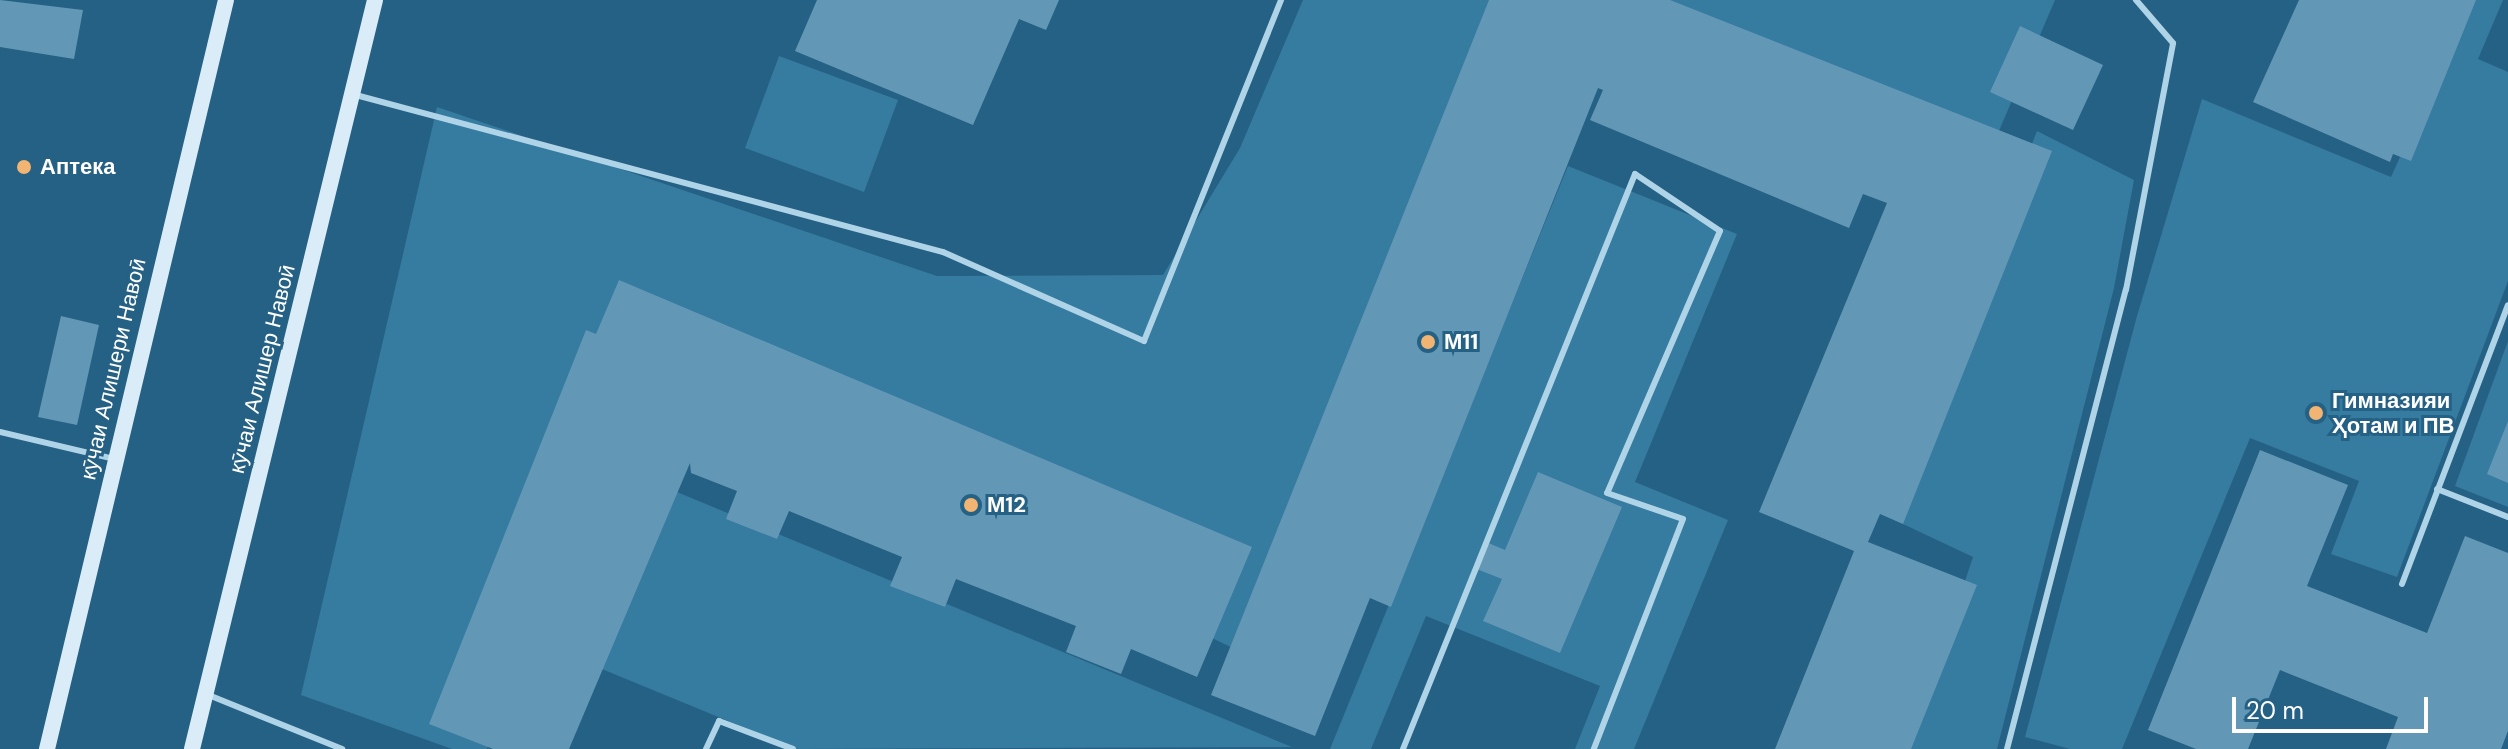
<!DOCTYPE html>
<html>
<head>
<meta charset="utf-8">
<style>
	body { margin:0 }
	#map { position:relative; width:2508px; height:749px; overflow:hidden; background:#256184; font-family:"DM Sans",sans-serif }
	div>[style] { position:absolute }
	.green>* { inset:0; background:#367ba0 }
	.building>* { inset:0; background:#6298b6 }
	.lane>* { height:6px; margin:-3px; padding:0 3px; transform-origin:3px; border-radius:3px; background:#afd4e8 }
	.secondary>* { height:16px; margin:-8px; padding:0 8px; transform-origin:8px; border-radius:8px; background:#d9ecf7 }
	.dots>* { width:22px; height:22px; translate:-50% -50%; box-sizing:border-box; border:4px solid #256184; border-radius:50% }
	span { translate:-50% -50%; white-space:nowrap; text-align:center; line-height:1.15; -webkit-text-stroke:6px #256184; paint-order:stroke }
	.poi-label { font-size:22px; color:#fff; font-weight:700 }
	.left { translate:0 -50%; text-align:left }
	.street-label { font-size:22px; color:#fff }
	.scale { position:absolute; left:2232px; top:697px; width:196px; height:36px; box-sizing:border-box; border:4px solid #fff; border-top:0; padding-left:10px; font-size:24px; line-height:28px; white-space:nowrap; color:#fff; -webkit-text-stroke:6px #256184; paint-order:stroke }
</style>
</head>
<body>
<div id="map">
	<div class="green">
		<i style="clip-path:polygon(1303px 0,2055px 0,1969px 201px,1590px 39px,1324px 692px,596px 341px,487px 749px,452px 749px,301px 695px,437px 107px,937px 276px,1163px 275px,1240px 148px)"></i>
		<i style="clip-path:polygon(2407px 0,2503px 0,2478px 59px,2508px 72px,2508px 281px,2397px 577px,2331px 554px,2359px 481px,2250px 438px,2122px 749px,2070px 749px,2025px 737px,2137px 316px,2202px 99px,2391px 177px,2422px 108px)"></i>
		<i style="clip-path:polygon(779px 56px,898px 100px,864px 192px,745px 148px)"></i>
		<i style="clip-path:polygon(2037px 131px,2134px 180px,2114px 288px,1997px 749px,1909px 749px,1973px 557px,1886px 516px)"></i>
		<i style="clip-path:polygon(1568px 166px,1737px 234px,1635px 482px,1728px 520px,1634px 749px,1575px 749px,1600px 686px,1426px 616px,1371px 749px,1330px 749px)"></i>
		<i style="clip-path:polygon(2508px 341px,2508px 507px,2455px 486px)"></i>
		<i style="clip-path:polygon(648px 480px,1292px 747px,796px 749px,575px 658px)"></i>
	</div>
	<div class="building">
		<i style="clip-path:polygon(0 0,83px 10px,74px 59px,0 47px)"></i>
		<i style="clip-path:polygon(817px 0,1059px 0,1046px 30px,1019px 19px,973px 125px,795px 51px)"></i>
		<i style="clip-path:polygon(1489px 0,1670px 0,2052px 151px,1903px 524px,1880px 514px,1868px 542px,1977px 585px,1911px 749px,1775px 749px,1854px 551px,1759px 512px,1887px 203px,1863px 194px,1849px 228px,1590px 120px,1603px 90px,1598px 88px,1391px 607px,1370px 598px,1315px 736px,1211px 695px)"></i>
		<i style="clip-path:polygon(2299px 0,2476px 0,2411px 161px,2393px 154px,2390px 162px,2253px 102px)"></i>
		<i style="clip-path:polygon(2020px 26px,2103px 65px,2073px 130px,1990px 92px)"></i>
		<i style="clip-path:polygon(619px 280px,1252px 547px,1197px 677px,1131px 649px,1121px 674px,1066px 652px,1076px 626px,956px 579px,945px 607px,890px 586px,902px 557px,789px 511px,777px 539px,726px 519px,737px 491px,691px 473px,690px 463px,569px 749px,493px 749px,429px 724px,586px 330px,596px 334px)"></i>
		<i style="clip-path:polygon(61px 316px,99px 325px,77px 425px,38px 417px)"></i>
		<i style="clip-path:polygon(2508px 421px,2508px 483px,2487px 474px)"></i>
		<i style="clip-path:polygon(2260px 450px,2348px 485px,2307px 586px,2427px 633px,2465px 536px,2508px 553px,2508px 731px,2501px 749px,2386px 749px,2398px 717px,2280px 670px,2248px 749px,2196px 749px,2148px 730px)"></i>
		<i style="clip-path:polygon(1538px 472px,1622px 507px,1560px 653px,1483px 621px,1502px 579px,1474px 568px,1486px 542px,1505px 550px)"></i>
	</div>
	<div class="lane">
		<i style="left:352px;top:94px;width:612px;rotate:14.97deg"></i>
		<i style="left:943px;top:252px;width:220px;rotate:23.9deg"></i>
		<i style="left:1144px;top:341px;width:367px;rotate:-68.1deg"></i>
		<i style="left:0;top:432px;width:117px;rotate:13.3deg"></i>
		<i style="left:2437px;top:489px;width:76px;rotate:21.5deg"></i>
		<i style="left:2402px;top:584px;width:298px;rotate:-69.2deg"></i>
		<i style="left:206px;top:694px;width:147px;rotate:22deg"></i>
		<i style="left:706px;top:749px;width:31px;rotate:-65deg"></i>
		<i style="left:719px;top:721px;width:79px;rotate:20.7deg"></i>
		<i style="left:1403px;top:749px;width:620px;rotate:-68.03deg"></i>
		<i style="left:1635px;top:174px;width:102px;rotate:33.8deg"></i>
		<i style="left:1720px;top:231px;width:285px;rotate:113.3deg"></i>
		<i style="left:1607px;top:493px;width:80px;rotate:18.9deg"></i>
		<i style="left:1683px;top:519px;width:247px;rotate:111.2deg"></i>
		<i style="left:2007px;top:749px;width:474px;rotate:-75.5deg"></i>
		<i style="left:2126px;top:290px;width:251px;rotate:-79.2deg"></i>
		<i style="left:2173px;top:43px;width:57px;rotate:-130.7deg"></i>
	</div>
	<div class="secondary">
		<i style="left:47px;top:749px;width:770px;rotate:-76.56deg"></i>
		<i style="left:192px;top:749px;width:771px;rotate:-76.27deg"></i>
	</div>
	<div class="dots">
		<i style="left:24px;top:167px;background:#f1b473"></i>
		<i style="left:1428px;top:342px;background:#f1b473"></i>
		<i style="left:2316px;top:413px;background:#f1b473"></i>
		<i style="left:971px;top:505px;background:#f1b473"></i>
	</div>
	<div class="poi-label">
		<span class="left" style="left:40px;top:167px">Аптека</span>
		<span class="left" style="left:1444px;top:342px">М11</span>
		<span class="left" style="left:2332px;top:413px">Гимназияи<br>Ҳотам и ПВ</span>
		<span class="left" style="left:987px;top:505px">М12</span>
	</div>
	<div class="street-label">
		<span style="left:113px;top:369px;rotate:-77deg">кӯчаи Алишери Навоӣ</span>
		<span style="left:262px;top:369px;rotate:-76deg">кӯчаи Алишер Навоӣ</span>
	</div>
	<div class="scale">20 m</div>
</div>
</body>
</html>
